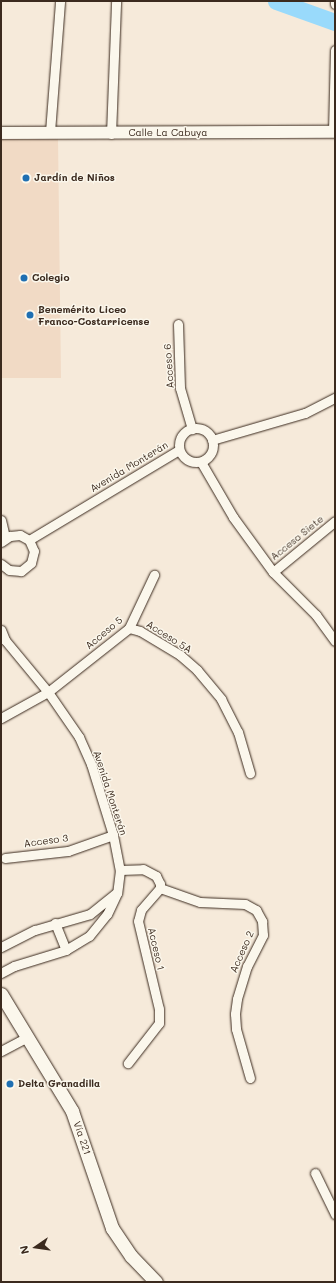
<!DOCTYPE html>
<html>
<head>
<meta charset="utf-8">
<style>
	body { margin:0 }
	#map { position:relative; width:336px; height:1283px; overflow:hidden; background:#f6eada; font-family:Mali,sans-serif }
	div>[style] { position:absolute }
	.built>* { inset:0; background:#f1dac5 }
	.river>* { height:17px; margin:-8.5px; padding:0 8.5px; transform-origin:8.5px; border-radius:8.5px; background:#99dafb }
	.roads { filter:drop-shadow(0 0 1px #3b2a1e) drop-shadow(0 0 1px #3b2a1e) }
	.minor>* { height:9px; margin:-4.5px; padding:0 4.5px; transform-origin:4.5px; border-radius:4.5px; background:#fbf7ec }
	.minor>.ring { margin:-4.5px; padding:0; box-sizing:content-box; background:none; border:9px solid #fbf7ec; border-radius:50% }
	.tertiary>* { height:12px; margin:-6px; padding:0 6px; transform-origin:6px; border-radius:6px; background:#fbf7ec }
	.secondary>* { height:13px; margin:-6.5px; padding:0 6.5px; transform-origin:6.5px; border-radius:6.5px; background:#fbf7ec }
	.dots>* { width:11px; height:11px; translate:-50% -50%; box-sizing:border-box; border:2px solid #fbf7ec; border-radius:50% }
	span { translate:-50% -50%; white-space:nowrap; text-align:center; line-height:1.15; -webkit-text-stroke:3px #fbf7ec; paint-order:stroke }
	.street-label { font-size:10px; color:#3b2a1e }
	.poi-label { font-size:10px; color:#3b2a1e; font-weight:700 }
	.left { translate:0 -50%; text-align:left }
	.frame { position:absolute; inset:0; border:2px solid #3b2a1e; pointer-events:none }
	.north { position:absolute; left:16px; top:1227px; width:40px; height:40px; -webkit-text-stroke:3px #fbf7ec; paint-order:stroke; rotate:257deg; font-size:11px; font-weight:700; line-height:16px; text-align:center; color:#3b2a1e }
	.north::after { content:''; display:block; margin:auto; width:14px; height:18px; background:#3b2a1e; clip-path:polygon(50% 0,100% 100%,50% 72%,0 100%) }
</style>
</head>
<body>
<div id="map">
	<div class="built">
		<i style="clip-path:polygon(1px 138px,58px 138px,61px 378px,1px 378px)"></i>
	</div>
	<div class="river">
		<i style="left:276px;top:1px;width:63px;rotate:19.6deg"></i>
	</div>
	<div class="roads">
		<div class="minor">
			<i style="left:335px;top:1px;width:3px;rotate:90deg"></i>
			<i style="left:50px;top:132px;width:131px;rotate:-85.6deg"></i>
			<i style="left:333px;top:132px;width:82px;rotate:-88.6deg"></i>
			<i style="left:111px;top:134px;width:133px;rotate:-87.8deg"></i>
			<i style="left:178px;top:324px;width:64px;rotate:88.2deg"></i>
			<i style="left:180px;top:388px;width:43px;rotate:73.7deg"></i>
			<i class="ring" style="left:179px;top:428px;width:25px;height:25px"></i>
			<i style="left:212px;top:440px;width:97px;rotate:-16.2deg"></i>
			<i style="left:305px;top:413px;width:34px;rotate:-27deg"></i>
			<i style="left:201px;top:462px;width:64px;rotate:59.8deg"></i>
			<i style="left:233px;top:517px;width:68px;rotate:54deg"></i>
			<i style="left:273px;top:572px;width:61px;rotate:45deg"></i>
			<i style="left:316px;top:615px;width:32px;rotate:54deg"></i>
			<i style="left:1px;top:520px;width:18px;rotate:77deg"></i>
			<i style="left:29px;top:540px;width:175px;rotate:-31deg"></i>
			<i style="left:1px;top:542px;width:11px;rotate:-34deg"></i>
			<i style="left:10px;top:536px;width:10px;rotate:-6deg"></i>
			<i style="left:20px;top:535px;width:10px;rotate:29deg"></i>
			<i style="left:29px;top:540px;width:12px;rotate:66deg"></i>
			<i style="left:34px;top:551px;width:12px;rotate:104deg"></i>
			<i style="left:31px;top:563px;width:13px;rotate:141deg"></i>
			<i style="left:21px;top:571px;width:12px;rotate:-175deg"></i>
			<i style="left:9px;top:570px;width:10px;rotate:-143deg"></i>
			<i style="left:273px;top:572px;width:80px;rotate:-39.4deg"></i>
			<i style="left:129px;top:628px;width:11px;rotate:15deg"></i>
			<i style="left:140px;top:631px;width:47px;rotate:31deg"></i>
			<i style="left:180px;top:655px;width:23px;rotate:41deg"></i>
			<i style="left:197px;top:670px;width:38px;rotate:50deg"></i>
			<i style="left:221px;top:699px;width:37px;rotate:63deg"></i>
			<i style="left:238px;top:732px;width:43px;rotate:73.7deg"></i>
			<i style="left:1px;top:630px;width:11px;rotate:68deg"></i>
			<i style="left:5px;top:640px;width:67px;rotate:50.4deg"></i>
			<i style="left:48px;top:692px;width:55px;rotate:55.4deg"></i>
			<i style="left:79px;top:737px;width:30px;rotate:66deg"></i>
			<i style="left:91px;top:764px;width:74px;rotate:72.8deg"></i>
			<i style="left:113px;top:835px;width:36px;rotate:79deg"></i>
			<i style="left:120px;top:870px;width:23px;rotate:97deg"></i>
			<i style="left:117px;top:893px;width:23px;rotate:115deg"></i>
			<i style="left:107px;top:914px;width:28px;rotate:129deg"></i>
			<i style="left:89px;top:936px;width:27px;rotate:149deg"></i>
			<i style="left:66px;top:950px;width:54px;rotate:162.9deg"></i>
			<i style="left:14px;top:966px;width:15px;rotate:152deg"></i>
			<i style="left:1px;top:718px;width:54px;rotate:-29deg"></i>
			<i style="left:48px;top:692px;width:103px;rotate:-38.3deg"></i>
			<i style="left:129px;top:628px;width:59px;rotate:-64.7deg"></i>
			<i style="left:5px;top:858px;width:63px;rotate:-6.3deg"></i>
			<i style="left:68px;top:851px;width:48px;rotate:-19.6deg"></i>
			<i style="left:120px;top:870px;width:23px;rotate:-2deg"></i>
			<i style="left:143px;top:869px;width:15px;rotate:28deg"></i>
			<i style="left:156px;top:876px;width:9px;rotate:63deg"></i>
			<i style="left:160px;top:884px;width:4px;rotate:90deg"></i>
			<i style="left:160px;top:888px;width:29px;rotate:131deg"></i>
			<i style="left:141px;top:910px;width:11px;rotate:105deg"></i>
			<i style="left:138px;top:921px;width:90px;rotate:76.6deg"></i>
			<i style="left:159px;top:1009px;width:14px;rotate:90deg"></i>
			<i style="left:159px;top:1023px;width:51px;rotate:127.8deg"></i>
			<i style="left:160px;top:888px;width:42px;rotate:19.3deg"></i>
			<i style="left:200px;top:902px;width:45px;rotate:2.5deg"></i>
			<i style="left:245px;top:904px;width:13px;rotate:29deg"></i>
			<i style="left:256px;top:910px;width:13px;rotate:61deg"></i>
			<i style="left:262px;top:921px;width:14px;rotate:86deg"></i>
			<i style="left:263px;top:935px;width:35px;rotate:117deg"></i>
			<i style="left:247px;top:966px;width:34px;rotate:107deg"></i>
			<i style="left:237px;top:999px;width:15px;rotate:98deg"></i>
			<i style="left:235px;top:1014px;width:15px;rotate:86deg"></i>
			<i style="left:236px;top:1029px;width:51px;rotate:74.1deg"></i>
			<i style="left:55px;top:923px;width:29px;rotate:68deg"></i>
			<i style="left:1px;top:947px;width:38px;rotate:-27deg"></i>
			<i style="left:35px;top:930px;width:57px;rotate:-16.2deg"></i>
			<i style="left:90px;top:914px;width:33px;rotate:-39deg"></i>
			<i style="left:1px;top:1051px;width:30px;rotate:-28deg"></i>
			<i style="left:315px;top:1173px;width:46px;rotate:64deg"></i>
		</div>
		<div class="tertiary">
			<i style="left:1px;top:133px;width:334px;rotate:-0.2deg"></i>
		</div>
		<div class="secondary">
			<i style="left:1px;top:994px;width:137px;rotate:58.7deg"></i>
			<i style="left:72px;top:1111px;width:124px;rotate:71.1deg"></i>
			<i style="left:112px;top:1228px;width:34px;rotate:56deg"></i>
			<i style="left:131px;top:1256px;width:36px;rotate:46deg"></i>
		</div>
	</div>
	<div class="dots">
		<i style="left:26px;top:178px;background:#1f6fb2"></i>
		<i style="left:24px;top:278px;background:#1f6fb2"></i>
		<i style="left:30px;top:315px;background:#1f6fb2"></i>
		<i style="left:10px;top:1084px;background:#1f6fb2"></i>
	</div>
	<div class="street-label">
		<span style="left:168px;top:133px">Calle La Cabuya</span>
		<span style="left:169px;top:366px;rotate:-94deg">Acceso 6</span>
		<span style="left:129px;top:467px;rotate:-31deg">Avenida Monterán</span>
		<span style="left:297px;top:538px;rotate:-39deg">Acceso Siete</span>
		<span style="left:104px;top:633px;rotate:-40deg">Acceso 5</span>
		<span style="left:169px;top:637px;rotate:32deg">Acceso 5A</span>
		<span style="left:110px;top:793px;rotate:72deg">Avenida Monterán</span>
		<span style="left:46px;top:841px;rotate:-8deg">Acceso 3</span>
		<span style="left:156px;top:949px;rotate:77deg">Acceso 1</span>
		<span style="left:242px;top:952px;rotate:-66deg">Acceso 2</span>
		<span style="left:82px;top:1138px;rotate:71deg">Vía 221</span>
	</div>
	<div class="poi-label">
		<span class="left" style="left:34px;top:178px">Jardín de Niños</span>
		<span class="left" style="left:32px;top:278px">Colegio</span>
		<span class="left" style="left:38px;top:315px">Benemérito Liceo<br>Franco-Costarricense</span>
		<span class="left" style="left:18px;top:1084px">Delta Granadilla</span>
	</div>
	<div class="frame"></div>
	<div class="north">N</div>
</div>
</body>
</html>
